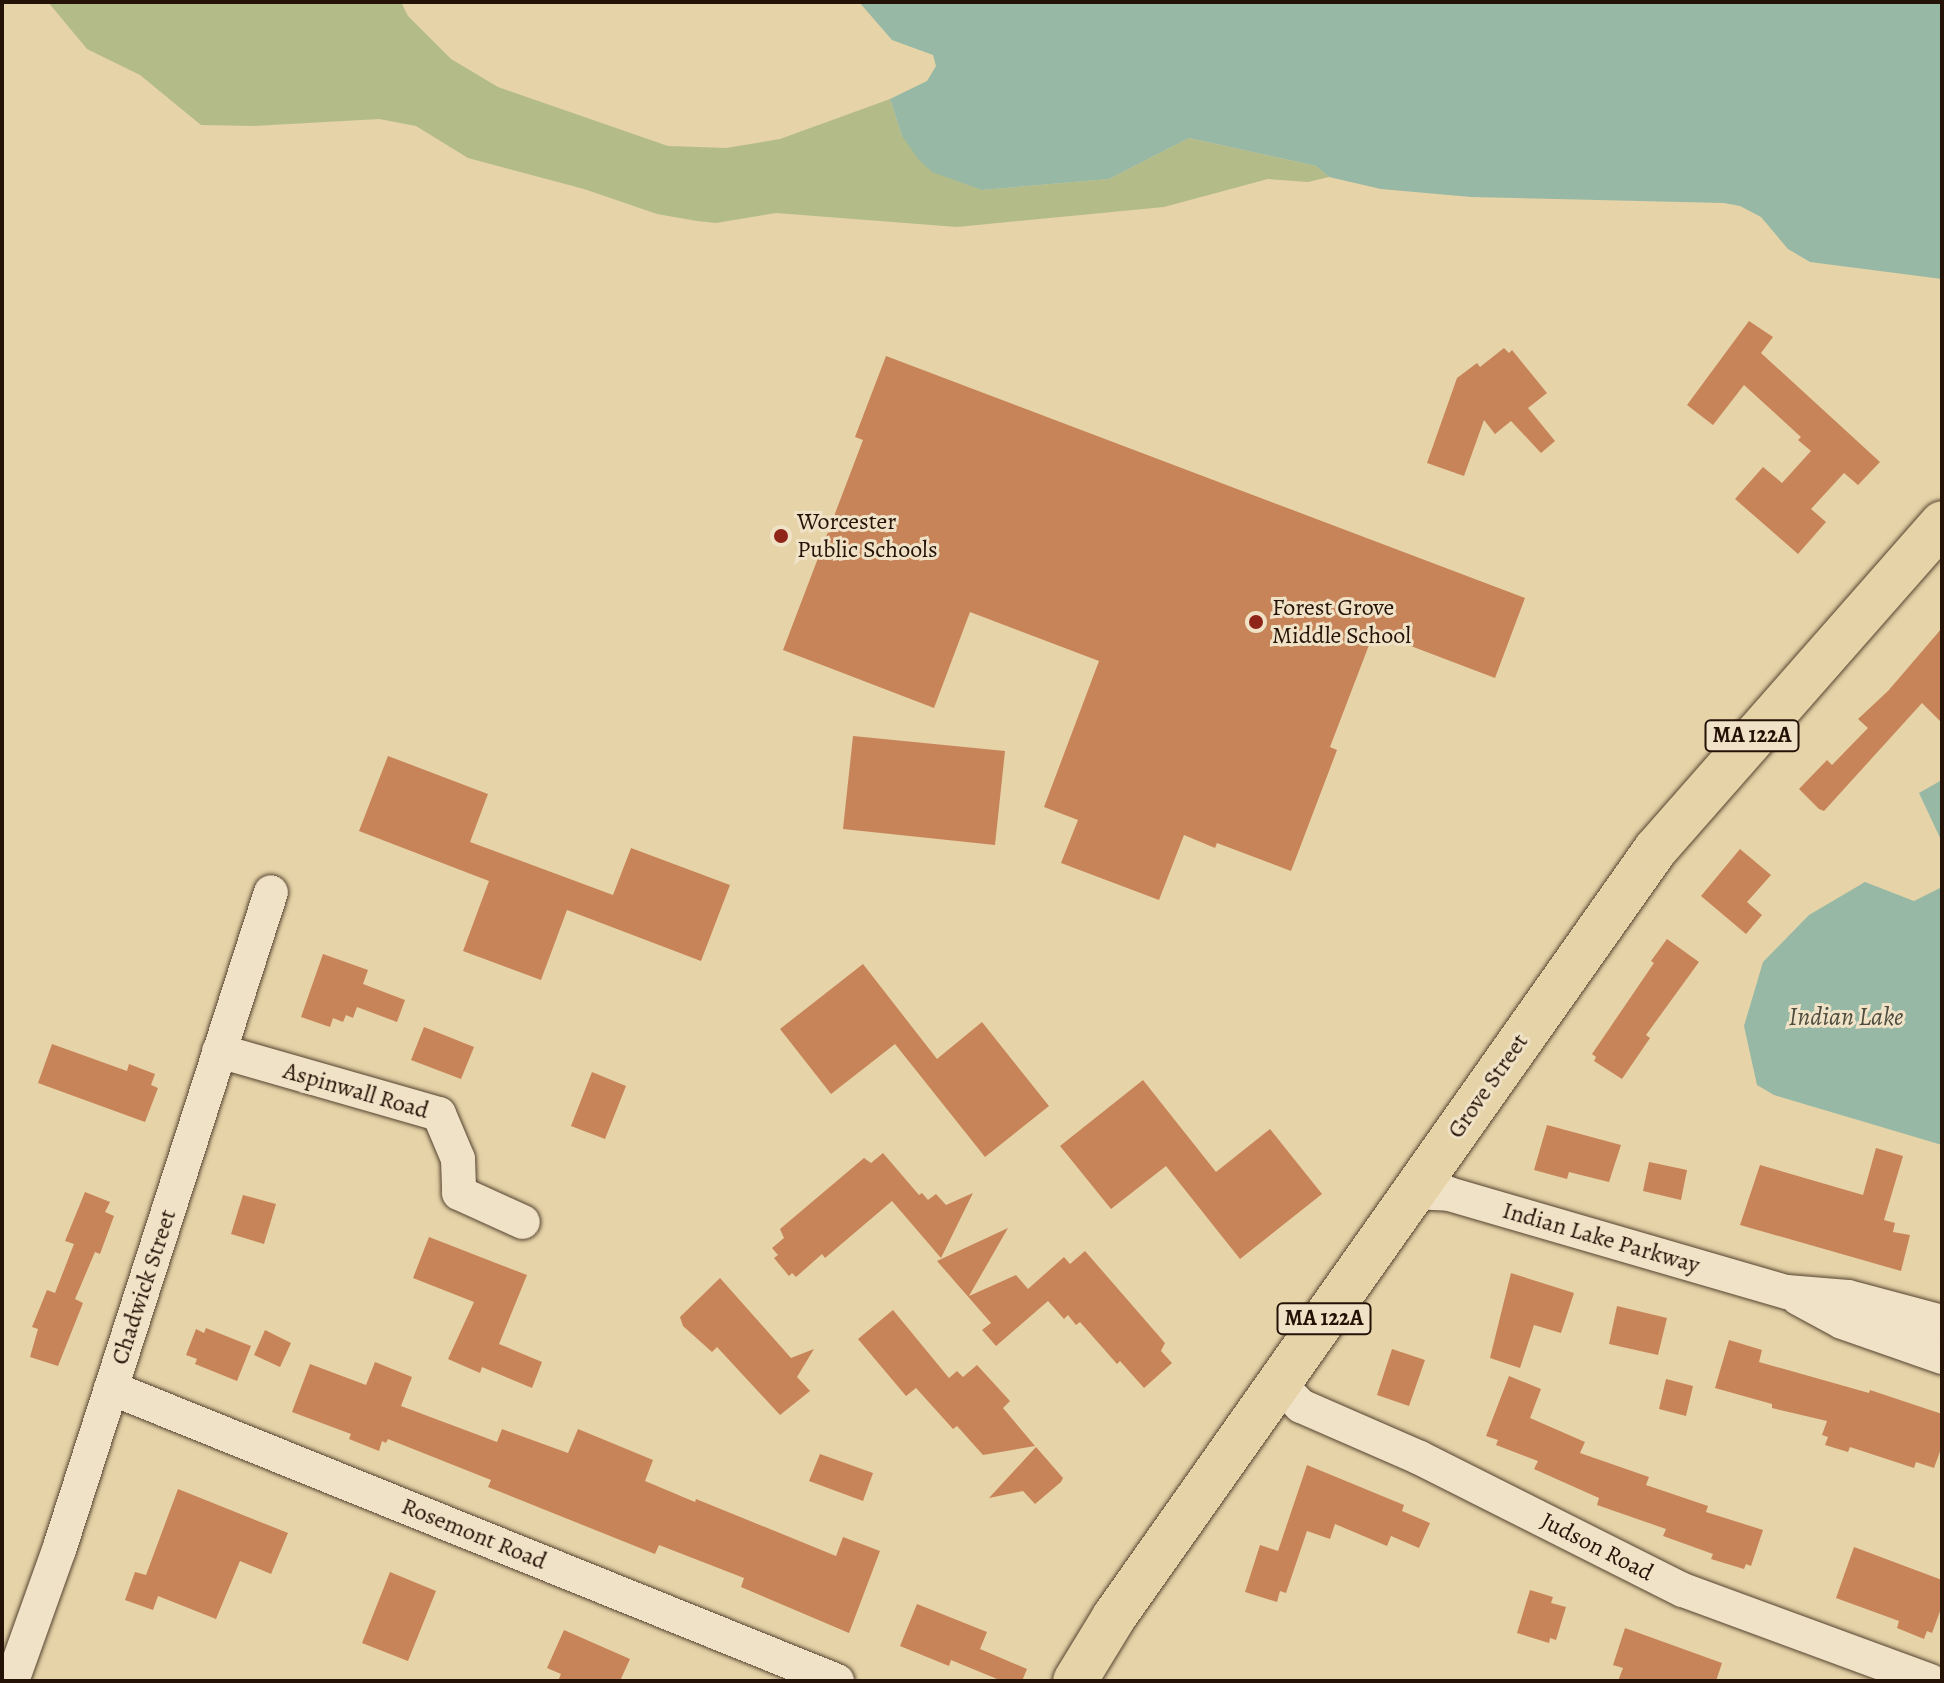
<!DOCTYPE html>
<html>
<head>
<meta charset="utf-8">
<style>
	body { margin:0 }
	#map { position:relative; width:1944px; height:1683px; overflow:hidden; background:#e6d3a8; font-family:Alegreya,serif }
	div>[style] { position:absolute }
	.green>* { inset:0; background:#b3bc89 }
	.water>* { inset:0; background:#97b8a5 }
	.building>* { inset:0; background:#c88459 }
	.roads { filter:drop-shadow(0 0 2px #55422f) drop-shadow(0 0 2px #55422f) }
	.street>* { height:34px; margin:-17px; padding:0 17px; transform-origin:17px; border-radius:17px; background:#efe2c6 }
	.primary>* { height:44px; margin:-22px; padding:0 22px; transform-origin:22px; border-radius:22px; background:#e6d3a8 }
	.dots>* { width:22px; height:22px; translate:-50% -50%; box-sizing:border-box; border:4px solid #efe2c6; border-radius:50% }
	span { translate:-50% -50%; white-space:nowrap; text-align:center; line-height:1.15; -webkit-text-stroke:6px #efe2c6; paint-order:stroke }
	.shield-label span { padding:2px 6px; background:#efe2c6; border:2px solid; border-radius:6px; -webkit-text-stroke-width:0 }
	.shield-label { font-size:22px; color:#251207; font-weight:700 }
	.poi-label { font-size:24px; color:#251207 }
	.left { translate:0 -50%; text-align:left }
	.street-label { font-size:24px; color:#251207 }
	.water-label { font-size:26px; color:#4d4c3e; font-style:italic }
	.frame { position:absolute; inset:0; border:4px solid #251207; pointer-events:none }
</style>
</head>
<body>
<div id="map">
	<div class="green">
		<i style="clip-path:polygon(48px 2px,401px 2px,408px 16px,451px 59px,498px 87px,668px 146px,726px 148px,780px 139px,890px 99px,902px 136px,982px 190px,1109px 179px,1189px 138px,1316px 166px,1329px 177px,1308px 182px,1268px 179px,1164px 207px,957px 227px,776px 213px,716px 223px,697px 221px,657px 214px,584px 189px,468px 158px,416px 126px,379px 119px,253px 126px,201px 125px,140px 75px,87px 49px)"></i>
	</div>
	<div class="water">
		<i style="clip-path:polygon(859px 2px,1942px 2px,1942px 279px,1810px 262px,1788px 249px,1761px 217px,1740px 206px,1724px 203px,1471px 197px,1381px 189px,1329px 177px,1316px 166px,1189px 138px,1109px 179px,982px 190px,932px 172px,919px 160px,902px 136px,890px 99px,927px 81px,936px 66px,933px 55px,892px 40px)"></i>
		<i style="clip-path:polygon(1942px 780px,1942px 842px,1919px 793px)"></i>
		<i style="clip-path:polygon(1865px 882px,1914px 901px,1942px 887px,1942px 1145px,1774px 1095px,1757px 1085px,1744px 1026px,1763px 962px,1809px 915px)"></i>
	</div>
	<div class="building">
		<i style="clip-path:polygon(1749px 321px,1773px 337px,1761px 353px,1880px 462px,1858px 485px,1844px 473px,1811px 509px,1826px 522px,1798px 554px,1735px 499px,1763px 467px,1782px 483px,1811px 451px,1798px 440px,1801px 437px,1744px 385px,1713px 425px,1687px 405px)"></i>
		<i style="clip-path:polygon(1504px 348px,1509px 353px,1512px 350px,1547px 393px,1528px 408px,1555px 441px,1541px 453px,1511px 421px,1495px 434px,1484px 420px,1464px 476px,1427px 463px,1457px 378px,1477px 363px,1480px 367px)"></i>
		<i style="clip-path:polygon(886px 356px,1525px 598px,1495px 678px,1374px 632px,1330px 747px,1337px 750px,1291px 871px,1217px 843px,1215px 848px,1184px 835px,1159px 900px,1061px 863px,1078px 820px,1044px 807px,1099px 661px,970px 612px,934px 708px,783px 650px,863px 440px,855px 437px)"></i>
		<i style="clip-path:polygon(1942px 628px,1942px 723px,1922px 703px,1824px 811px,1819px 809px,1799px 789px,1827px 760px,1832px 765px,1868px 728px,1858px 719px,1888px 691px)"></i>
		<i style="clip-path:polygon(853px 736px,1005px 751px,995px 845px,843px 829px)"></i>
		<i style="clip-path:polygon(388px 756px,488px 794px,470px 842px,613px 895px,631px 848px,730px 885px,701px 961px,567px 910px,541px 980px,463px 951px,489px 881px,359px 831px)"></i>
		<i style="clip-path:polygon(1740px 849px,1771px 875px,1747px 902px,1762px 915px,1746px 934px,1701px 896px)"></i>
		<i style="clip-path:polygon(1667px 939px,1699px 962px,1646px 1035px,1650px 1038px,1622px 1079px,1594px 1061px,1596px 1057px,1592px 1054px,1654px 963px,1651px 961px)"></i>
		<i style="clip-path:polygon(323px 954px,368px 970px,363px 984px,405px 1000px,397px 1022px,357px 1007px,353px 1018px,346px 1015px,343px 1022px,333px 1018px,330px 1027px,301px 1017px)"></i>
		<i style="clip-path:polygon(863px 964px,937px 1059px,982px 1022px,1049px 1106px,985px 1157px,895px 1044px,831px 1094px,780px 1029px)"></i>
		<i style="clip-path:polygon(424px 1027px,474px 1047px,461px 1079px,411px 1060px)"></i>
		<i style="clip-path:polygon(52px 1044px,127px 1071px,129px 1064px,155px 1074px,151px 1085px,158px 1088px,145px 1122px,38px 1083px)"></i>
		<i style="clip-path:polygon(592px 1072px,626px 1086px,605px 1139px,571px 1126px)"></i>
		<i style="clip-path:polygon(1143px 1080px,1216px 1172px,1270px 1129px,1322px 1194px,1240px 1259px,1166px 1166px,1111px 1209px,1060px 1146px)"></i>
		<i style="clip-path:polygon(1547px 1125px,1621px 1145px,1609px 1182px,1569px 1172px,1567px 1179px,1534px 1170px)"></i>
		<i style="clip-path:polygon(1876px 1148px,1903px 1156px,1884px 1220px,1895px 1223px,1893px 1232px,1910px 1235px,1901px 1271px,1740px 1225px,1760px 1165px,1863px 1195px)"></i>
		<i style="clip-path:polygon(883px 1153px,919px 1195px,922px 1193px,928px 1200px,936px 1194px,946px 1205px,973px 1193px,941px 1258px,892px 1201px,825px 1258px,822px 1254px,796px 1277px,792px 1273px,789px 1276px,774px 1258px,778px 1255px,772px 1248px,784px 1238px,780px 1229px,864px 1158px,871px 1163px)"></i>
		<i style="clip-path:polygon(1649px 1162px,1687px 1170px,1681px 1200px,1643px 1191px)"></i>
		<i style="clip-path:polygon(85px 1192px,110px 1202px,105px 1212px,114px 1216px,100px 1254px,95px 1252px,75px 1299px,83px 1303px,58px 1366px,30px 1357px,38px 1329px,32px 1327px,47px 1290px,55px 1293px,74px 1244px,65px 1241px)"></i>
		<i style="clip-path:polygon(243px 1195px,276px 1204px,264px 1244px,231px 1234px)"></i>
		<i style="clip-path:polygon(1008px 1228px,969px 1296px,1016px 1275px,1028px 1289px,1064px 1257px,1070px 1264px,1085px 1251px,1165px 1343px,1161px 1351px,1172px 1363px,1144px 1388px,1120px 1361px,1117px 1364px,1080px 1322px,1076px 1325px,1068px 1315px,1064px 1319px,1048px 1301px,996px 1346px,982px 1330px,991px 1323px,937px 1261px)"></i>
		<i style="clip-path:polygon(429px 1237px,527px 1275px,499px 1344px,542px 1362px,532px 1388px,482px 1367px,480px 1373px,448px 1359px,474px 1302px,413px 1278px)"></i>
		<i style="clip-path:polygon(1511px 1273px,1574px 1293px,1561px 1333px,1534px 1325px,1520px 1368px,1490px 1358px)"></i>
		<i style="clip-path:polygon(720px 1278px,791px 1358px,814px 1349px,797px 1377px,810px 1391px,780px 1415px,717px 1347px,712px 1352px,683px 1326px,680px 1317px)"></i>
		<i style="clip-path:polygon(1617px 1306px,1667px 1318px,1658px 1355px,1609px 1344px)"></i>
		<i style="clip-path:polygon(893px 1310px,949px 1378px,957px 1371px,963px 1377px,977px 1365px,1010px 1401px,1003px 1408px,1035px 1446px,983px 1455px,957px 1426px,953px 1429px,916px 1388px,906px 1396px,858px 1339px)"></i>
		<i style="clip-path:polygon(206px 1328px,251px 1346px,237px 1381px,195px 1364px,197px 1359px,186px 1355px,196px 1329px,204px 1333px)"></i>
		<i style="clip-path:polygon(265px 1330px,291px 1343px,280px 1367px,254px 1355px)"></i>
		<i style="clip-path:polygon(1729px 1340px,1762px 1350px,1759px 1362px,1869px 1393px,1870px 1390px,1942px 1414px,1942px 1446px,1934px 1468px,1916px 1462px,1914px 1468px,1850px 1447px,1848px 1452px,1825px 1445px,1828px 1437px,1822px 1435px,1827px 1421px,1772px 1408px,1772px 1404px,1715px 1388px)"></i>
		<i style="clip-path:polygon(1392px 1349px,1425px 1360px,1409px 1406px,1377px 1395px)"></i>
		<i style="clip-path:polygon(375px 1362px,412px 1377px,401px 1406px,497px 1442px,502px 1429px,568px 1453px,578px 1429px,653px 1460px,645px 1481px,695px 1502px,696px 1499px,836px 1556px,843px 1537px,880px 1551px,849px 1633px,741px 1587px,744px 1578px,659px 1545px,655px 1554px,488px 1487px,491px 1480px,388px 1439px,386px 1443px,382px 1441px,379px 1451px,349px 1439px,351px 1434px,292px 1412px,310px 1364px,366px 1385px)"></i>
		<i style="clip-path:polygon(1509px 1376px,1541px 1389px,1530px 1418px,1585px 1442px,1580px 1453px,1649px 1477px,1646px 1485px,1708px 1506px,1706px 1512px,1763px 1530px,1751px 1566px,1746px 1564px,1744px 1569px,1711px 1559px,1713px 1554px,1663px 1536px,1666px 1529px,1597px 1505px,1599px 1498px,1534px 1469px,1538px 1461px,1496px 1445px,1498px 1440px,1486px 1436px)"></i>
		<i style="clip-path:polygon(1666px 1379px,1693px 1386px,1686px 1416px,1659px 1409px)"></i>
		<i style="clip-path:polygon(1036px 1447px,1063px 1478px,1061px 1482px,1035px 1504px,1023px 1491px,989px 1498px)"></i>
		<i style="clip-path:polygon(820px 1454px,873px 1473px,863px 1501px,809px 1481px)"></i>
		<i style="clip-path:polygon(1307px 1465px,1404px 1505px,1402px 1511px,1430px 1523px,1419px 1548px,1391px 1536px,1387px 1546px,1335px 1524px,1330px 1539px,1307px 1531px,1286px 1593px,1280px 1591px,1277px 1602px,1245px 1592px,1260px 1545px,1278px 1551px)"></i>
		<i style="clip-path:polygon(178px 1489px,288px 1533px,271px 1574px,240px 1561px,216px 1619px,158px 1596px,153px 1610px,125px 1600px,135px 1572px,146px 1575px)"></i>
		<i style="clip-path:polygon(1854px 1547px,1942px 1580px,1942px 1606px,1932px 1633px,1927px 1631px,1924px 1639px,1897px 1628px,1899px 1621px,1836px 1598px)"></i>
		<i style="clip-path:polygon(390px 1572px,436px 1591px,408px 1661px,362px 1643px)"></i>
		<i style="clip-path:polygon(1530px 1590px,1553px 1597px,1551px 1603px,1566px 1607px,1556px 1640px,1550px 1638px,1549px 1643px,1517px 1633px)"></i>
		<i style="clip-path:polygon(917px 1604px,987px 1632px,980px 1649px,1027px 1669px,1022px 1681px,1002px 1681px,951px 1660px,949px 1666px,900px 1646px)"></i>
		<i style="clip-path:polygon(1625px 1628px,1722px 1663px,1716px 1681px,1618px 1681px,1623px 1668px,1613px 1665px)"></i>
		<i style="clip-path:polygon(564px 1630px,630px 1659px,620px 1681px,558px 1681px,561px 1674px,547px 1668px)"></i>
	</div>
	<div class="roads">
		<div class="street">
			<i style="left:219px;top:1051px;width:229px;rotate:16deg"></i>
			<i style="left:439px;top:1114px;width:49px;rotate:67.1deg"></i>
			<i style="left:458px;top:1159px;width:34px;rotate:88deg"></i>
			<i style="left:459px;top:1193px;width:70px;rotate:24.4deg"></i>
			<i style="left:1414px;top:1192px;width:35px;rotate:3deg"></i>
			<i style="left:1449px;top:1194px;width:352px;rotate:16.2deg"></i>
			<i style="left:1787px;top:1292px;width:61px;rotate:4.7deg"></i>
			<i style="left:1848px;top:1297px;width:97px;rotate:14.9deg"></i>
			<i style="left:1798px;top:1298px;width:50px;rotate:28.6deg"></i>
			<i style="left:1842px;top:1322px;width:106px;rotate:19.3deg"></i>
			<i style="left:1279px;top:1384px;width:31px;rotate:45deg"></i>
			<i style="left:1301px;top:1406px;width:130px;rotate:23.6deg"></i>
			<i style="left:1420px;top:1458px;width:294px;rotate:26.7deg"></i>
			<i style="left:1683px;top:1590px;width:263px;rotate:20.2deg"></i>
			<i style="left:111px;top:1388px;width:783px;rotate:21.98deg"></i>
			<i style="left:12px;top:1681px;width:139px;rotate:-70.3deg"></i>
			<i style="left:59px;top:1550px;width:691px;rotate:-72.14deg"></i>
		</div>
		<div class="primary">
			<i style="left:1075px;top:1681px;width:75px;rotate:-58.6deg"></i>
			<i style="left:1114px;top:1617px;width:939px;rotate:-54.8deg"></i>
			<i style="left:1655px;top:850px;width:435px;rotate:-48.7deg"></i>
		</div>
	</div>
	<div class="dots">
		<i style="left:781px;top:536px;background:#8f2418"></i>
		<i style="left:1256px;top:622px;background:#8f2418"></i>
	</div>
	<div class="shield-label">
		<span style="left:1752px;top:736px">MA 122A</span>
		<span style="left:1324px;top:1319px">MA 122A</span>
	</div>
	<div class="poi-label">
		<span class="left" style="left:797px;top:536px">Worcester<br>Public Schools</span>
		<span class="left" style="left:1272px;top:622px">Forest Grove<br>Middle School</span>
	</div>
	<div class="street-label">
		<span style="left:1488px;top:1086px;rotate:-55deg">Grove Street</span>
		<span style="left:356px;top:1091px;rotate:16deg">Aspinwall Road</span>
		<span style="left:1601px;top:1238px;rotate:16deg">Indian Lake Parkway</span>
		<span style="left:144px;top:1287px;rotate:-72deg">Chadwick Street</span>
		<span style="left:474px;top:1534px;rotate:22deg">Rosemont Road</span>
		<span style="left:1597px;top:1547px;rotate:27deg">Judson Road</span>
	</div>
	<div class="water-label">
		<span style="left:1846px;top:1017px">Indian Lake</span>
	</div>
	<div class="frame"></div>
</div>
</body>
</html>
